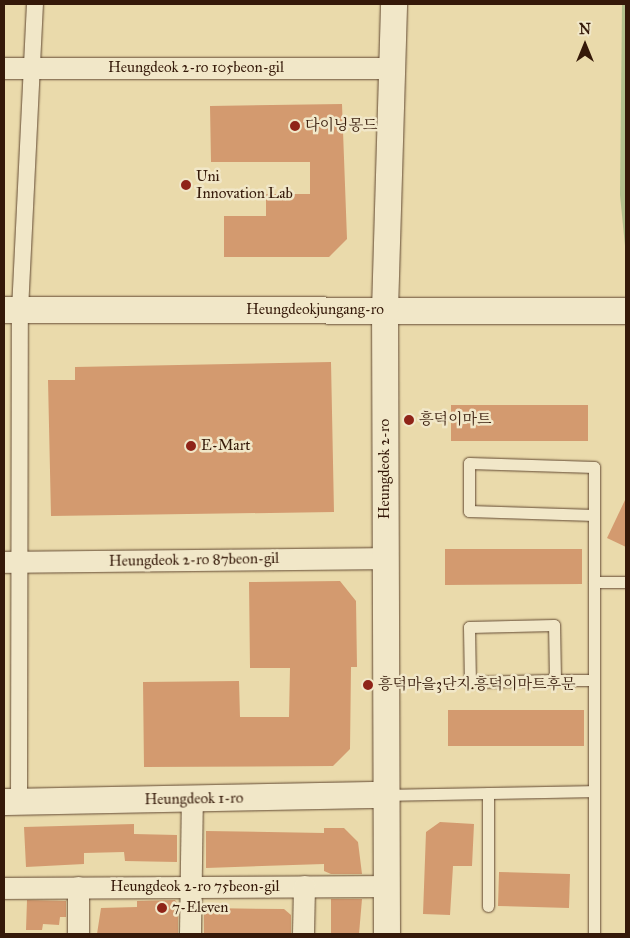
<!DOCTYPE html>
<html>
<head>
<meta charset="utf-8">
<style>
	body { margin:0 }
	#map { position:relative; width:630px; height:938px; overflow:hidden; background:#eadaab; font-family:"IM FELL Great Primer","Noto Serif KR",serif }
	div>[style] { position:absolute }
	.green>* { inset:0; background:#b3c08c }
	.building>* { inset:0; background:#d39a6f }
	.roads { filter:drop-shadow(0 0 1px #624932) drop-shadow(0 0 1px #624932) }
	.service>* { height:11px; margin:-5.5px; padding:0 5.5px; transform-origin:5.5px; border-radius:5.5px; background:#f1e7c8 }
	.pedestrian>* { height:16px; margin:-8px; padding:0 8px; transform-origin:8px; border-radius:8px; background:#f1e7c8 }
	.minor>* { height:21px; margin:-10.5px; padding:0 10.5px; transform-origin:10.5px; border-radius:10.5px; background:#f1e7c8 }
	.tertiary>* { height:26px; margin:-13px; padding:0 13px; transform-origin:13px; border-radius:13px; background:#f1e7c8 }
	.dots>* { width:14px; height:14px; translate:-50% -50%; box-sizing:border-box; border:2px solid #f1e7c8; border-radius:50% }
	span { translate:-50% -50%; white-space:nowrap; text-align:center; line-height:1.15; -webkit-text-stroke:5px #f1e7c8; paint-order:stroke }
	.street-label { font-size:15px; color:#351909 }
	.poi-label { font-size:15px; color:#351909 }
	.left { translate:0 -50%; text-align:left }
	.frame { position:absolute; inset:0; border:5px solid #351909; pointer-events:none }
	.north { position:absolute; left:560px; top:20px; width:50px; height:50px; -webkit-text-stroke:4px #f1e7c8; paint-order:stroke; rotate:0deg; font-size:14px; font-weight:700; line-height:20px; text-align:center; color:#351909 }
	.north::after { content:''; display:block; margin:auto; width:18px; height:22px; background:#351909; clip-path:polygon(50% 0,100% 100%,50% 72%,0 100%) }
</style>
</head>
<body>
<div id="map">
	<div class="green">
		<i style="clip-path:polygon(622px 4px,626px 4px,626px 256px,620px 195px)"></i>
	</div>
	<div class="building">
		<i style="clip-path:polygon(342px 104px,347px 239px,329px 257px,224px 257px,224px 216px,266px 216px,266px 194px,310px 194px,310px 162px,211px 162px,210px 106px)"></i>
		<i style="clip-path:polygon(331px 362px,334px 512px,51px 516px,48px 380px,75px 380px,75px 367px)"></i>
		<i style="clip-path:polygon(451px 405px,588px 405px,588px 441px,451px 441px)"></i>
		<i style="clip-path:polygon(626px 498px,626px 547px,607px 538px)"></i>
		<i style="clip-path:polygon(445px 549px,582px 549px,582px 584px,445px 585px)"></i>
		<i style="clip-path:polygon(340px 581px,356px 601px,357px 667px,351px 667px,350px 749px,333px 766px,144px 767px,143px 682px,239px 681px,240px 717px,289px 717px,290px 668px,250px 668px,249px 582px)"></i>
		<i style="clip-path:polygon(448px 710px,584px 710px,584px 746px,448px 746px)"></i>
		<i style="clip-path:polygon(440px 822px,474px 824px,472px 866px,453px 866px,450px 915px,423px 914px,426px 832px)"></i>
		<i style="clip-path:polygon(134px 824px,134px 834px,177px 835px,177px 862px,125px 861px,124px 852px,84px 853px,84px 864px,26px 867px,24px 827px)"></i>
		<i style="clip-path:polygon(324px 828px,344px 828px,358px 842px,362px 874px,331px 874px,324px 871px,324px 864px,206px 868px,206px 831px,324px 833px)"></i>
		<i style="clip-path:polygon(499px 872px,570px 874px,569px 908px,498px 906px)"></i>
		<i style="clip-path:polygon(331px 899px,362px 899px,359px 934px,331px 934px)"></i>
		<i style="clip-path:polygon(27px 900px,66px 901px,66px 917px,60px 917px,59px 925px,43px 924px,42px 930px,26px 930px)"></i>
		<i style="clip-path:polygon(175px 900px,178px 904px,178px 934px,97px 934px,101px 908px,137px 907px,137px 901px)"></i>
		<i style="clip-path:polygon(204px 908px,284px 909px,291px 915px,291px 934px,204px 934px)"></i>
	</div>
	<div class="roads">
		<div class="service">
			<i style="left:594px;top:582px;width:32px"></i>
			<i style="left:555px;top:680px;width:55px;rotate:-91deg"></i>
			<i style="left:554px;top:625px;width:85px;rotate:178.7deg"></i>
			<i style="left:469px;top:627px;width:55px;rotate:89deg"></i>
			<i style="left:470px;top:682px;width:85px;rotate:-1.3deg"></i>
			<i style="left:555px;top:680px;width:39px"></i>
			<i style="left:488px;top:793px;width:113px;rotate:90deg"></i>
			<i style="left:386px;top:795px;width:208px;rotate:-1.1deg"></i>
			<i style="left:594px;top:934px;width:467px;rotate:-90deg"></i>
			<i style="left:594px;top:467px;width:125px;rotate:-178.2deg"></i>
			<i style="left:469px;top:463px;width:48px;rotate:90deg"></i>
			<i style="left:469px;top:511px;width:125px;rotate:1.8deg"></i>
		</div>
		<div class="pedestrian">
			<i style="left:19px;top:802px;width:492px;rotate:-89.9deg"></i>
			<i style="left:20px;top:310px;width:306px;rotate:-87.2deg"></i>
		</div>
		<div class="minor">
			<i style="left:4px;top:68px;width:385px"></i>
			<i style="left:4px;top:562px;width:381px;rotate:-0.6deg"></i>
			<i style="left:78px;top:887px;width:47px;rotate:90deg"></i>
			<i style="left:4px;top:888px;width:382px;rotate:-0.3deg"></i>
			<i style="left:190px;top:934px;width:135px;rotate:-89.2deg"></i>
			<i style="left:303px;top:934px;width:48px;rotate:-88.8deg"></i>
		</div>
		<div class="tertiary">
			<i style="left:4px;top:310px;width:622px;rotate:0.09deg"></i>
			<i style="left:4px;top:802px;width:381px;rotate:-1.1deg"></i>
			<i style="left:387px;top:934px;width:624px;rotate:-90.18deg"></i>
			<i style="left:385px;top:310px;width:306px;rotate:-88.3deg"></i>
		</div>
	</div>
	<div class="dots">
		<i style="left:295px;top:126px;background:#8f2418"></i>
		<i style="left:186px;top:185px;background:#8f2418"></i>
		<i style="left:409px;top:420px;background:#8f2418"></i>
		<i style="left:191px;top:446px;background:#8f2418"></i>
		<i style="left:368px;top:685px;background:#8f2418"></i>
		<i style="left:162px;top:908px;background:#8f2418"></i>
	</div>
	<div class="street-label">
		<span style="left:196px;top:68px">Heungdeok 2-ro 105beon-gil</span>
		<span style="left:315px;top:310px">Heungdeokjungang-ro</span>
		<span style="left:385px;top:469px;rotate:-90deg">Heungdeok 2-ro</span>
		<span style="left:194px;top:560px;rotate:-1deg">Heungdeok 2-ro 87beon-gil</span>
		<span style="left:194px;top:799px;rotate:-1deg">Heungdeok 1-ro</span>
		<span style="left:195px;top:887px">Heungdeok 2-ro 75beon-gil</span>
	</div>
	<div class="poi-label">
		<span class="left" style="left:305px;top:126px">다이닝몽드</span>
		<span class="left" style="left:196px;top:185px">Uni<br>Innovation Lab</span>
		<span class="left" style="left:419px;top:420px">흥덕이마트</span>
		<span class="left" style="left:201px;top:446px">E-Mart</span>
		<span class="left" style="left:378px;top:685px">흥덕마을3단지.흥덕이마트후문</span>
		<span class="left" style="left:172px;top:908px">7-Eleven</span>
	</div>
	<div class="frame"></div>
	<div class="north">N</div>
</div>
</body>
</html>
